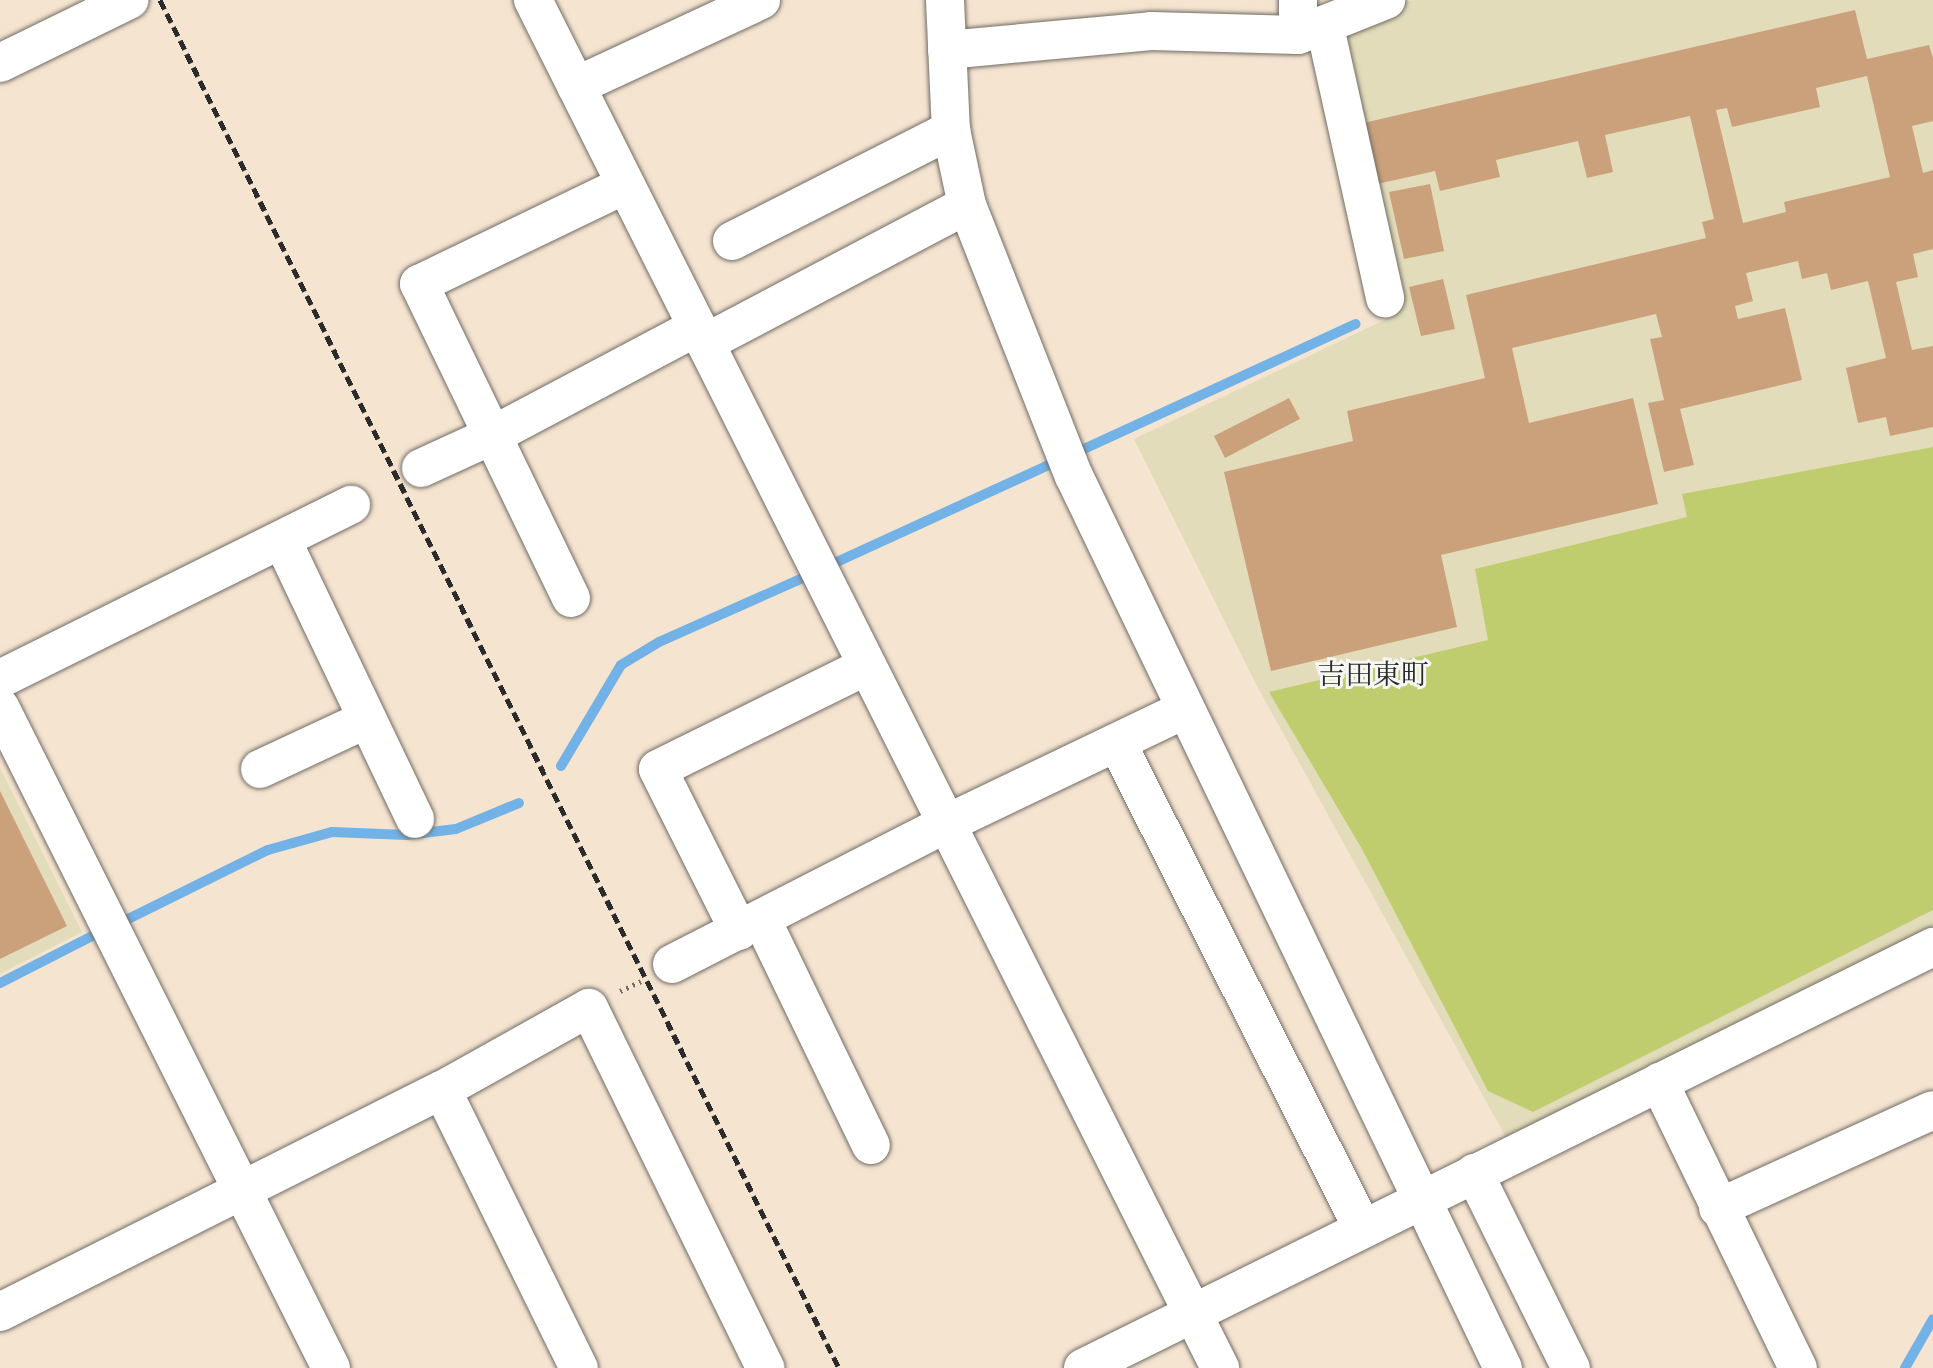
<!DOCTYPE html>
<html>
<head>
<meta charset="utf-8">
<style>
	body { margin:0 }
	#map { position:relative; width:1933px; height:1368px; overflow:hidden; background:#f5e4d0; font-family:"IM FELL French Canon","Noto Serif JP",serif }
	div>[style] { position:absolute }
	.built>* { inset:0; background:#e2dcba }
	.green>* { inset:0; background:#c0cd6e }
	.stream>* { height:10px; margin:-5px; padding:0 5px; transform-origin:5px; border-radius:5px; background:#72b2e6 }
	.building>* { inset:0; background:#cba17c }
	.path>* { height:4.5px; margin-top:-2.25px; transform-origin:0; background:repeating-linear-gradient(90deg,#726c65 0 2px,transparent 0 7px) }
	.roads { filter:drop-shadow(0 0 2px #726c65) drop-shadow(0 0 2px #726c65) }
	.street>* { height:38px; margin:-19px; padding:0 19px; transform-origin:19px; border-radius:19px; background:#fff }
	.secondary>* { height:38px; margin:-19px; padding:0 19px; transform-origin:19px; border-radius:19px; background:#fff }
	.rail>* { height:5px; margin-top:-2.5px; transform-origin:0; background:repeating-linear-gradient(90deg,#2b2b2b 0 10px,transparent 0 15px) }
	span { translate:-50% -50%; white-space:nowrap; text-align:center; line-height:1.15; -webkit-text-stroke:6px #f6f6f2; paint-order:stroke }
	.neighbourhood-label { font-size:28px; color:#2b2b2b }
</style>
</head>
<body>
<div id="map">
	<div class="built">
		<i style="clip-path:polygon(1413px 0,1933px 0,1933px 931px,1509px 1143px,1257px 686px,1134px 439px,1395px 315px,1335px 43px,1349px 23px)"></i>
		<i style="clip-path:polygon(0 768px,82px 932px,0 974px)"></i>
	</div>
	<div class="green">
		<i style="clip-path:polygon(1933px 447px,1933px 910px,1533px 1112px,1488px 1091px,1362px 849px,1269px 692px,1488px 640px,1475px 569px,1687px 517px,1682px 494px)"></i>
	</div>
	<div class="stream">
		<i style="left:1073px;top:454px;width:311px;rotate:-24.7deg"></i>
		<i style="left:828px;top:566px;width:254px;rotate:-24.6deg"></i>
		<i style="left:561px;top:766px;width:117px;rotate:-59.3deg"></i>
		<i style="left:621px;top:665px;width:44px;rotate:-31.2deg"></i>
		<i style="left:659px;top:642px;width:170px;rotate:-24deg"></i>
		<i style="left:118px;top:924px;width:167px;rotate:-26.3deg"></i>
		<i style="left:268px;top:850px;width:66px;rotate:-15.7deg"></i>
		<i style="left:332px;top:832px;width:75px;rotate:2.3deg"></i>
		<i style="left:407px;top:835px;width:49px;rotate:-7deg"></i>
		<i style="left:456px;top:829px;width:68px;rotate:-22.4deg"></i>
		<i style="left:0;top:983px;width:117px;rotate:-27deg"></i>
		<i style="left:1905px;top:1368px;width:56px;rotate:-60.3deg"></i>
	</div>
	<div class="building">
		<i style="clip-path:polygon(evenodd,1855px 10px,1867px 59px,1929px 45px,1933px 58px,1933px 121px,1912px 126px,1923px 173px,1933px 170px,1933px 249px,1913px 254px,1918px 277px,1896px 282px,1912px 350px,1933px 346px,1933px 427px,1890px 436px,1886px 417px,1858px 423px,1846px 368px,1886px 358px,1868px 281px,1831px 290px,1827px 273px,1802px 279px,1798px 261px,1746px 273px,1753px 301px,1735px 306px,1738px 319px,1785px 308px,1802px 380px,1680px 409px,1694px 465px,1664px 472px,1648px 403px,1664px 400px,1650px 339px,1662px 337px,1656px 314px,1512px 348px,1529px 423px,1633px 398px,1658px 504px,1441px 555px,1457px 627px,1271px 671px,1224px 472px,1353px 441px,1347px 411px,1485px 378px,1466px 295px,1706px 238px,1702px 222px,1714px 219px,1690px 116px,1605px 135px,1613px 172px,1587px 178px,1578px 141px,1496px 160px,1500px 177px,1440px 191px,1435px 171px,1373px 185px,1359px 124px,1855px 10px,1867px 76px,1890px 177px,1784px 202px,1786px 212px,1743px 223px,1716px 110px,1727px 108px,1732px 127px,1820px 107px,1816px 88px,1867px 76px)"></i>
		<i style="clip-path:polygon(1430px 184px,1444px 251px,1404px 259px,1389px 192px)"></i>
		<i style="clip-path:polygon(1443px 279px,1455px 329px,1421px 336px,1409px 287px)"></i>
		<i style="clip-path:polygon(1289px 398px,1300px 419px,1225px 458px,1214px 436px)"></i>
		<i style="clip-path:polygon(0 791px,67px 926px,0 959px)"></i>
	</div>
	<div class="path">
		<i style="left:620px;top:991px;width:23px;rotate:-25deg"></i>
	</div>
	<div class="roads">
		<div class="street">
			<i style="left:533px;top:0;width:1531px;rotate:63.33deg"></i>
			<i style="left:1325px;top:27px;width:278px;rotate:77.5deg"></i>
			<i style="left:1298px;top:35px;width:35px;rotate:-90deg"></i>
			<i style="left:947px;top:50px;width:205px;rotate:-5.3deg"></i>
			<i style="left:1151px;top:31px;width:147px;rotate:1.6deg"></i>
			<i style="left:1298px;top:35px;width:95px;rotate:-21.7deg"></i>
			<i style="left:576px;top:86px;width:204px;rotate:-24.9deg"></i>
			<i style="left:732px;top:241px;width:246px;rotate:-26.9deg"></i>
			<i style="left:705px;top:343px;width:296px;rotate:-27.8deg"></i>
			<i style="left:421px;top:468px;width:79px;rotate:-24.6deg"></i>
			<i style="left:493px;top:435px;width:231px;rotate:-27.9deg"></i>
			<i style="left:282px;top:540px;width:309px;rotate:64.5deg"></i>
			<i style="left:571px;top:598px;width:349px;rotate:-115.8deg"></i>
			<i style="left:419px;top:284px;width:229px;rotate:-25.7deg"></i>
			<i style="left:0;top:679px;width:392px;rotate:-26.4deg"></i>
			<i style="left:1118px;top:745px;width:542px;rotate:63.15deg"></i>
			<i style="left:260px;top:769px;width:118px;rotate:-25deg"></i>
			<i style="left:762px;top:920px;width:250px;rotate:64.2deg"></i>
			<i style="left:739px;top:931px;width:181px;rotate:-116.6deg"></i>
			<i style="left:658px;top:769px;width:232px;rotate:-26.3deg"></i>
			<i style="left:672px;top:964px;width:308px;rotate:-27.1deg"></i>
			<i style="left:946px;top:824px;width:264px;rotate:-25.6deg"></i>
			<i style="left:1659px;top:1082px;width:318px;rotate:64.1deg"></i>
			<i style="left:442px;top:1090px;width:310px;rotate:63.8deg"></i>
			<i style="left:1474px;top:1173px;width:218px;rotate:63.6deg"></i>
			<i style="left:1718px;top:1208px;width:236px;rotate:-24.5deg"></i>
			<i style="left:0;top:1312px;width:495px;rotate:-26.7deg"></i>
			<i style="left:442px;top:1090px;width:168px;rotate:-29.2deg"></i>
			<i style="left:589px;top:1008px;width:401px;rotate:63.9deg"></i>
			<i style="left:1083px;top:1368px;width:949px;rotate:-26.35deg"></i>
		</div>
		<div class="secondary">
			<i style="left:945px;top:0;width:130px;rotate:87.4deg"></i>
			<i style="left:951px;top:130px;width:77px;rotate:78deg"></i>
			<i style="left:967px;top:205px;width:291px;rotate:68.5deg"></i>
			<i style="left:1074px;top:476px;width:990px;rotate:64.32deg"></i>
			<i style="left:0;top:63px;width:144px;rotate:-26deg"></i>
			<i style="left:0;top:707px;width:739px;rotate:63.4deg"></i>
		</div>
	</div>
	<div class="rail">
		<i style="left:160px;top:0;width:1527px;rotate:63.6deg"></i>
	</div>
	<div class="neighbourhood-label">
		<span style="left:1373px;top:675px">吉田東町</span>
	</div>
</div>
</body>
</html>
